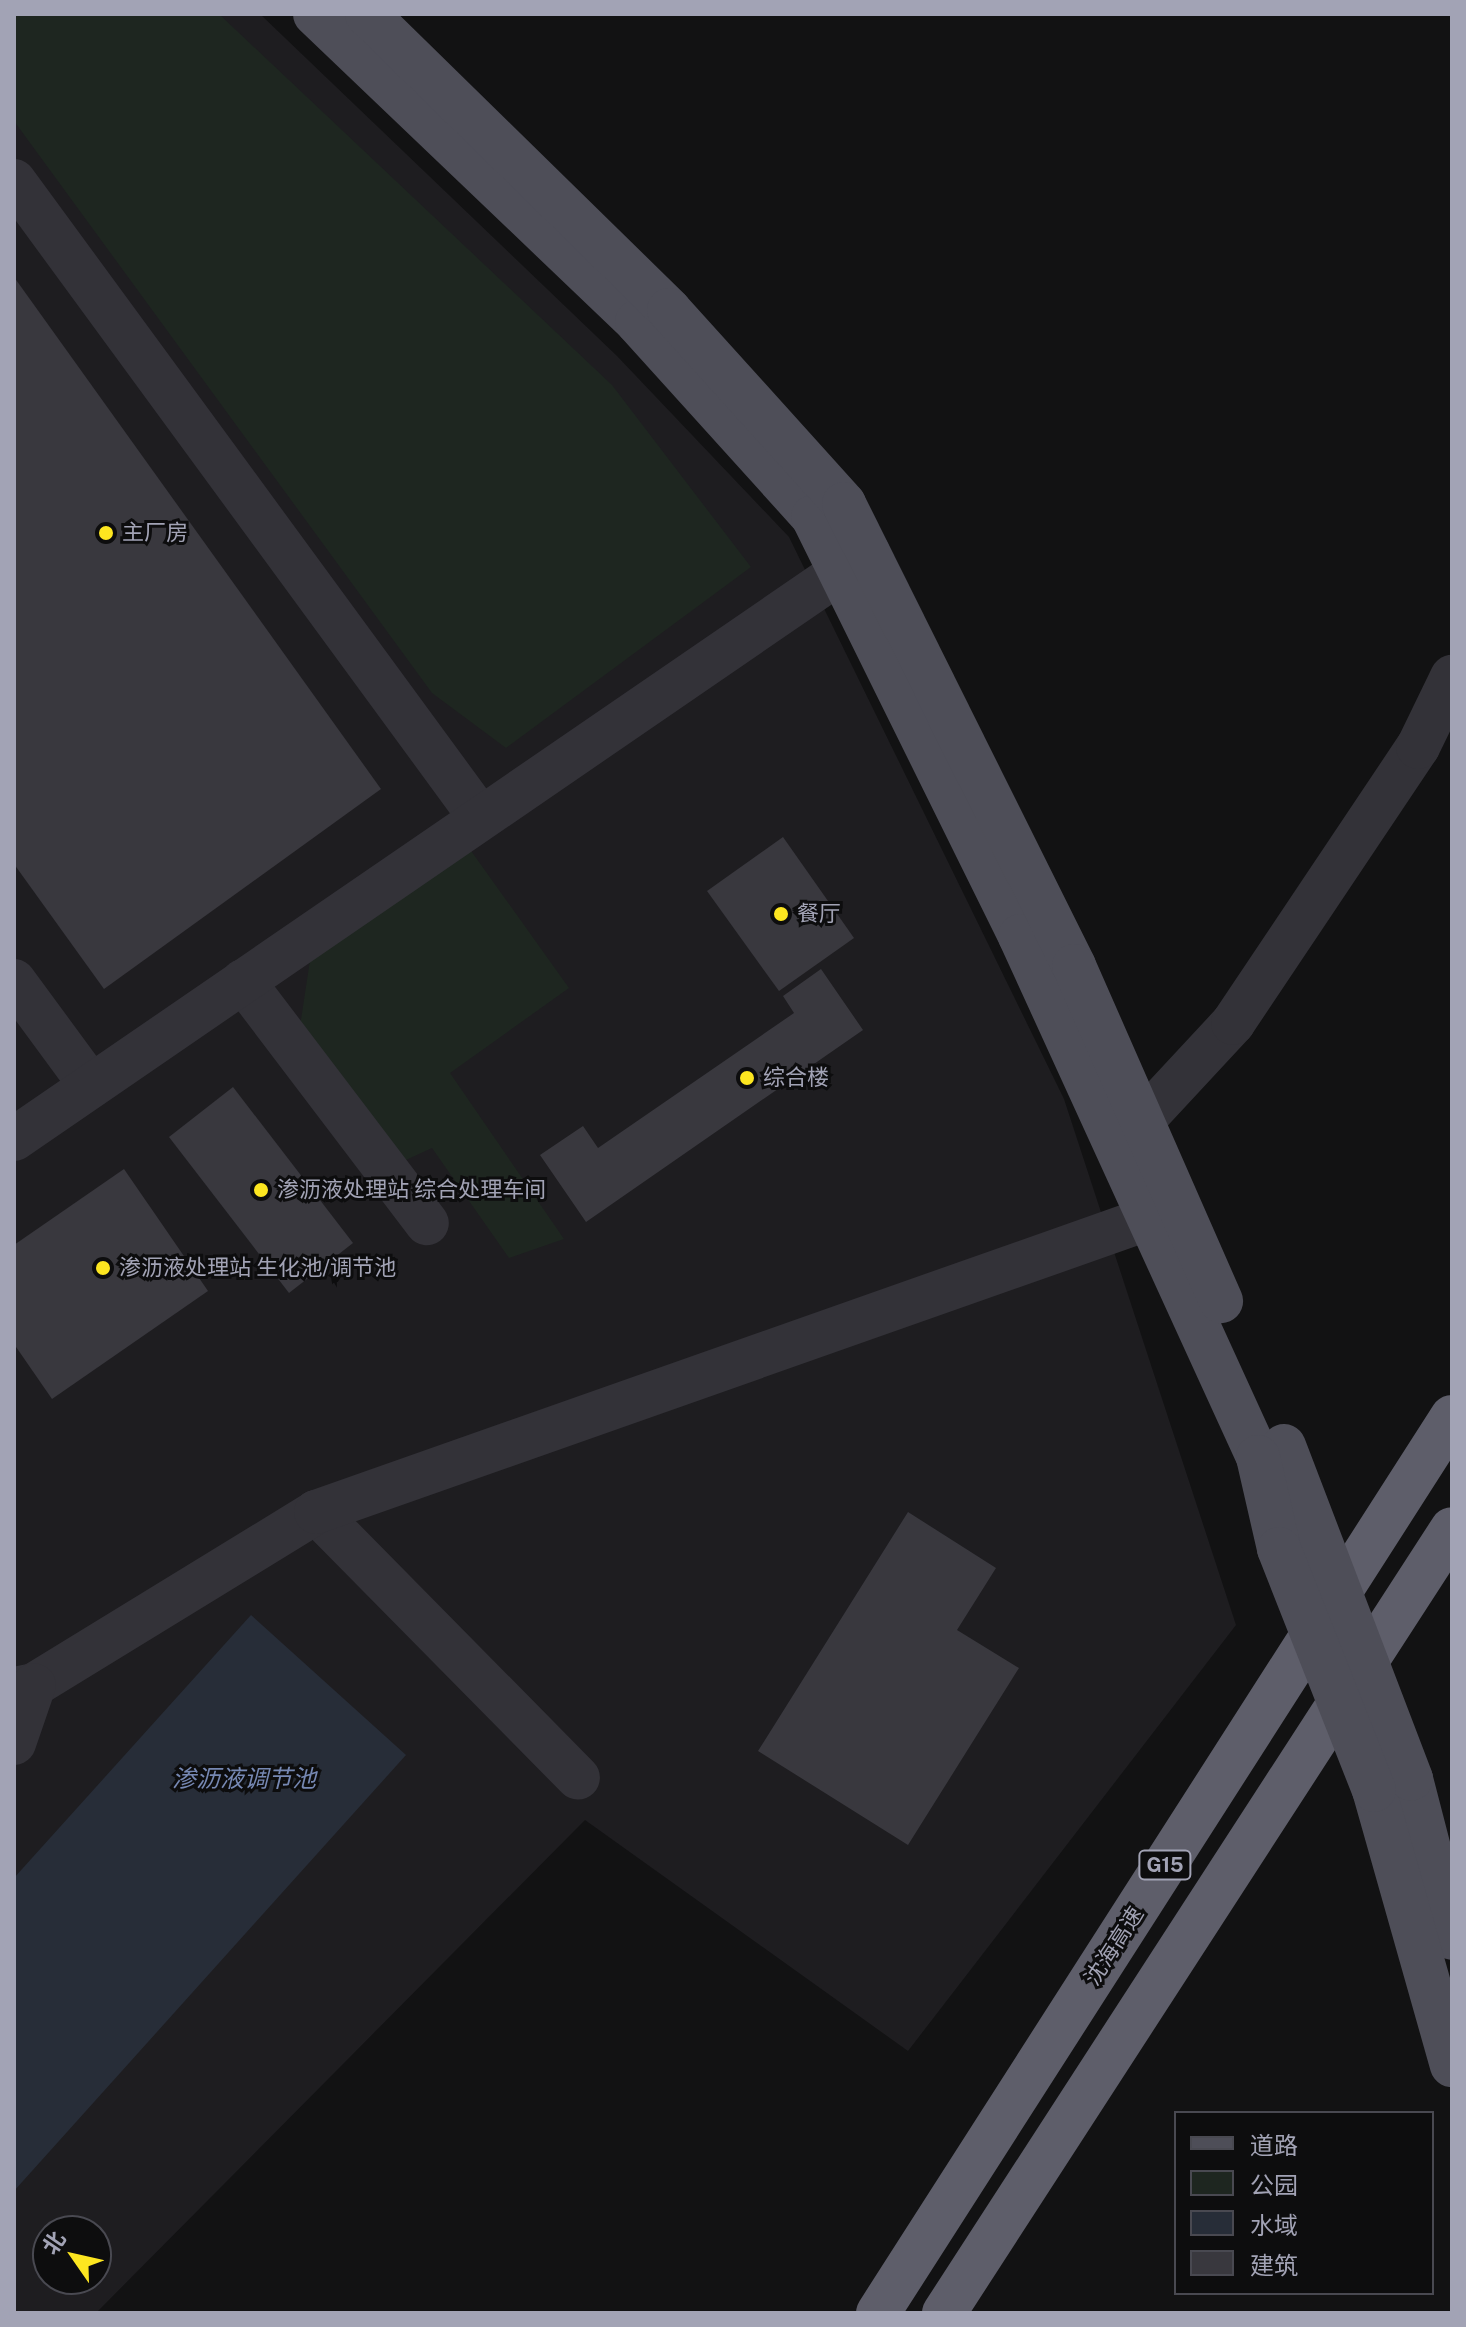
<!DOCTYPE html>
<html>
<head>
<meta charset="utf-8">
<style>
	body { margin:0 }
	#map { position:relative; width:1466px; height:2327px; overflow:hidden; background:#121213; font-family:"Public Sans","Noto Sans SC",sans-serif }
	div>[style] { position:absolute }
	.built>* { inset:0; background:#1e1d20 }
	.green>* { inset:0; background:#1e2620 }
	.water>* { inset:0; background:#272d38 }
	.building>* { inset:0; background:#39383e }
	.minor>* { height:44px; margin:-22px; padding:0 22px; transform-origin:22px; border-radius:22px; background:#333238 }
	.major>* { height:44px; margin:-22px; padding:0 22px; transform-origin:22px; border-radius:22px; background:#4e4e58 }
	.highway>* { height:44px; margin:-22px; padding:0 22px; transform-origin:22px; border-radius:22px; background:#5e5e6a }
	.major-bridge>* { height:44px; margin:-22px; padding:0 22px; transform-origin:22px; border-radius:22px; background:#4e4e58 }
	.dots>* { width:22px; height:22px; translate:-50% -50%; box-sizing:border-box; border:4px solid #0d0d0e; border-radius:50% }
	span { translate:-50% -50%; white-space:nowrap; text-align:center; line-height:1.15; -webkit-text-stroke:6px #0d0d0e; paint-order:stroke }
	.shield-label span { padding:2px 6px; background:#0d0d0e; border:2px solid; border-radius:6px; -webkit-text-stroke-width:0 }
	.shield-label { font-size:20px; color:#a2a3b5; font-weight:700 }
	.poi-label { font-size:22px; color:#a2a3b5 }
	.left { translate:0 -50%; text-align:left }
	.street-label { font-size:22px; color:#a2a3b5 }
	.water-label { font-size:24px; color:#7688b3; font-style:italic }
	.frame { position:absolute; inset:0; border:16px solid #a2a3b5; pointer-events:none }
	.legend { position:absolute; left:1174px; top:2111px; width:260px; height:184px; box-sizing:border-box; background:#0d0d0e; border:2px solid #494951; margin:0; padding:10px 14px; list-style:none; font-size:24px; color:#a2a3b5 }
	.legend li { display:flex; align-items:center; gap:16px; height:40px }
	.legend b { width:40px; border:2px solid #494951 }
	.north { position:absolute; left:32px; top:2215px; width:80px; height:80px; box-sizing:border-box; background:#0d0d0e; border:2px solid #494951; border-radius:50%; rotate:304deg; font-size:22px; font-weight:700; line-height:32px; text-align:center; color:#a2a3b5 }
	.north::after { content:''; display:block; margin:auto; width:28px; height:36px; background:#fde620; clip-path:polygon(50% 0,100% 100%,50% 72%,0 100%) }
</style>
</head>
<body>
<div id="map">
	<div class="built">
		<i style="clip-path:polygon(evenodd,14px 14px,260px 14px,617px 356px,789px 537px,1064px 1099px,1236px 1625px,908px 2051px,585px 1820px,96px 2313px,14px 2313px,14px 14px,48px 2231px,96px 2231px,96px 2279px,48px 2279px,48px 2231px)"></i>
	</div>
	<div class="green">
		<i style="clip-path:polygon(14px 14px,219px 14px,612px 385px,751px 567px,506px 748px,432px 693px,14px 121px)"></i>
		<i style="clip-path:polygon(469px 848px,569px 988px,450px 1073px,564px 1239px,509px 1258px,432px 1148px,406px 1160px,299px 1033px,310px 960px)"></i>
	</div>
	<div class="water">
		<i style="clip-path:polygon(251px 1615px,406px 1755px,14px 2191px,14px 1878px)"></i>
	</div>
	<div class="building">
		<i style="clip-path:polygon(14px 277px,381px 789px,104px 989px,14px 864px)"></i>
		<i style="clip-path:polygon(783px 837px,854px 938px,779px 991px,707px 891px)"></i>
		<i style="clip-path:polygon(821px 969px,863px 1030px,586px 1222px,540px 1155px,583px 1126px,598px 1148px,794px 1013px,783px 996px)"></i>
		<i style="clip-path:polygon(233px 1087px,353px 1243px,289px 1293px,169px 1137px)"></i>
		<i style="clip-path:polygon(124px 1169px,208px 1291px,52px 1399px,14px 1344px,14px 1245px)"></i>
		<i style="clip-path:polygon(908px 1512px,996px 1568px,957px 1630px,1019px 1668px,908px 1845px,758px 1751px)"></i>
	</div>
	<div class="minor">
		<i style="left:14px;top:181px;width:788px;rotate:53.77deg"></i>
		<i style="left:14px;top:981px;width:130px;rotate:53.7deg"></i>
		<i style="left:243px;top:981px;width:304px;rotate:52.8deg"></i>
		<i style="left:1142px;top:1121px;width:134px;rotate:-47.1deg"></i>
		<i style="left:1233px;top:1023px;width:332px;rotate:-56.2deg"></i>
		<i style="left:1418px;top:747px;width:78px;rotate:-64.1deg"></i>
		<i style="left:14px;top:1139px;width:1036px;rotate:-34.46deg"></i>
		<i style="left:316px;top:1512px;width:373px;rotate:45.4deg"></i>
		<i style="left:14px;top:1689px;width:20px;rotate:-11deg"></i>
		<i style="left:34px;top:1685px;width:331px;rotate:-31.5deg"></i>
		<i style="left:316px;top:1512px;width:884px;rotate:-19.42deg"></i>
		<i style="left:14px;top:1743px;width:61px;rotate:-71deg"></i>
	</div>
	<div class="major">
		<i style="left:315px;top:14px;width:446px;rotate:43.7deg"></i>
		<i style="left:637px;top:322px;width:263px;rotate:47.9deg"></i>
		<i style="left:813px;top:517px;width:467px;rotate:63.7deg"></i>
		<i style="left:1020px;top:936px;width:573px;rotate:65.45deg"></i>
		<i style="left:367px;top:14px;width:423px;rotate:44.4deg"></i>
		<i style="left:669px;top:310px;width:261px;rotate:47.9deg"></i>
		<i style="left:844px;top:504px;width:516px;rotate:63.53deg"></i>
		<i style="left:1074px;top:966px;width:366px;rotate:66.3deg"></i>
		<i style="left:1411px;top:1779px;width:164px;rotate:75.5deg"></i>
		<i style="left:1374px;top:1790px;width:286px;rotate:74.2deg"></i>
	</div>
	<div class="highway">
		<i style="left:878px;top:2313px;width:1064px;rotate:-57.36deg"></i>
		<i style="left:944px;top:2313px;width:934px;rotate:-57.06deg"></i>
	</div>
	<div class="major-bridge">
		<i style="left:1284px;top:1446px;width:356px;rotate:69.1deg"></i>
		<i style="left:1258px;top:1457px;width:94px;rotate:77.1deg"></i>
		<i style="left:1279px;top:1549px;width:259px;rotate:68.5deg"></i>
	</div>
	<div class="dots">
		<i style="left:106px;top:533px;background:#fde620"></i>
		<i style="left:781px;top:914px;background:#fde620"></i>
		<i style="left:747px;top:1078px;background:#fde620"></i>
		<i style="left:261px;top:1190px;background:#fde620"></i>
		<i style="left:103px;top:1268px;background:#fde620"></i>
	</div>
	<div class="shield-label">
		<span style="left:1165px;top:1865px">G15</span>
	</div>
	<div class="poi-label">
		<span class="left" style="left:122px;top:533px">主厂房</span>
		<span class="left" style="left:797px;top:914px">餐厅</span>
		<span class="left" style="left:763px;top:1078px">综合楼</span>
		<span class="left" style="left:277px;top:1190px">渗沥液处理站 综合处理车间</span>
		<span class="left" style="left:119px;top:1268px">渗沥液处理站 生化池/调节池</span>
	</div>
	<div class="street-label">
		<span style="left:1114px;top:1946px;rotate:-57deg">沈海高速</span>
	</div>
	<div class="water-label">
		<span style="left:244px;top:1779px">渗沥液调节池</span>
	</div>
	<div class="frame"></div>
	<ul class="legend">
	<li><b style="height:10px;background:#4e4e58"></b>道路</li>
	<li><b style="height:22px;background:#1e2620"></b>公园</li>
	<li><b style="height:22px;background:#272d38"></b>水域</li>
	<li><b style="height:22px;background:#39383e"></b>建筑</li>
	</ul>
	<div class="north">北</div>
</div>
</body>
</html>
